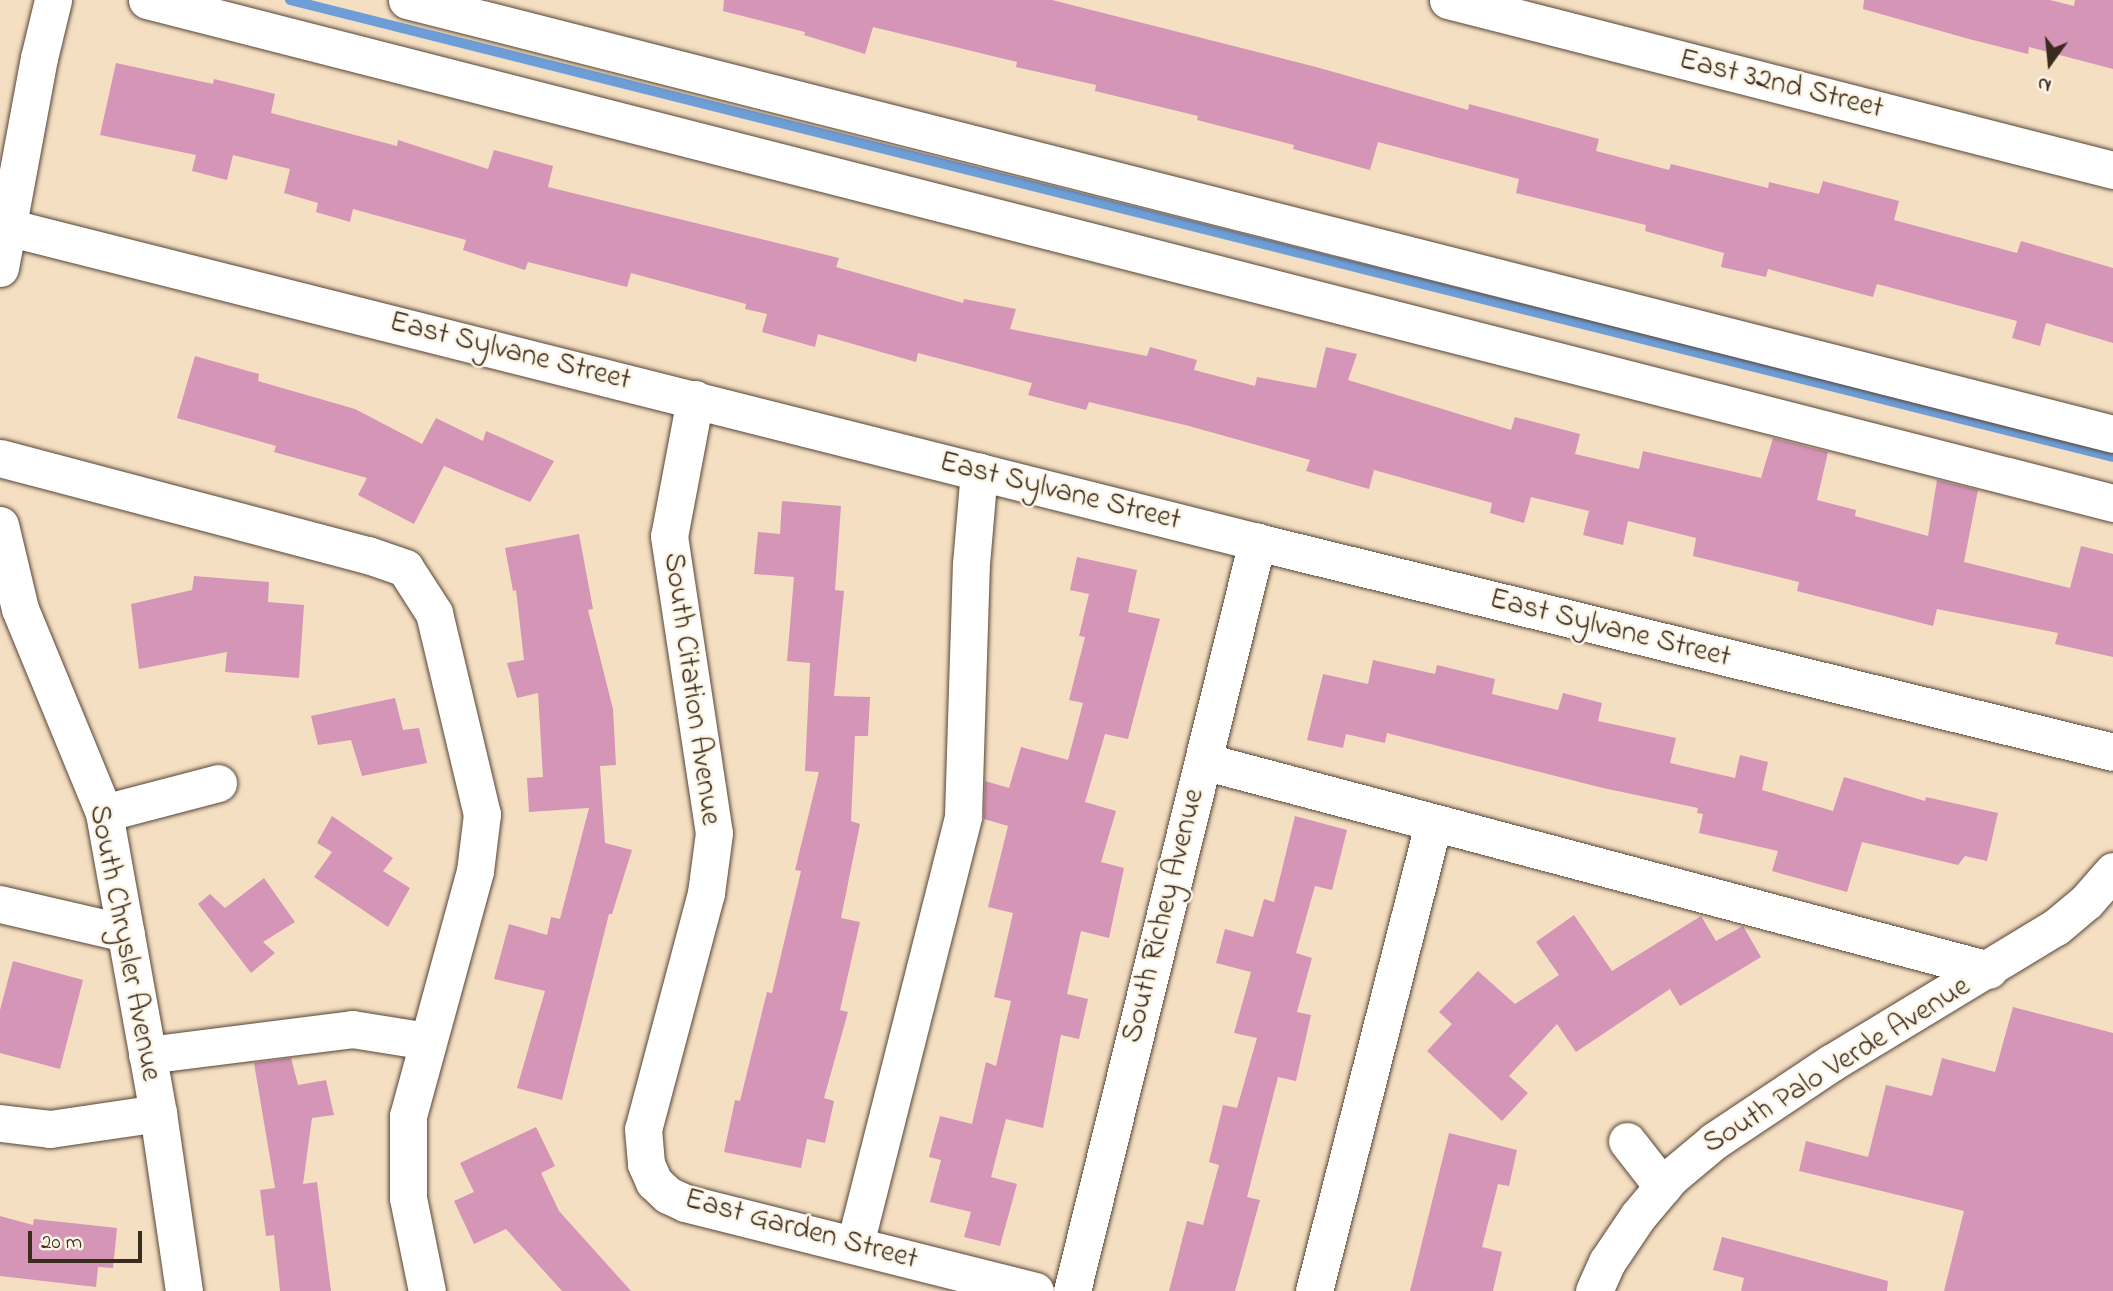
<!DOCTYPE html>
<html>
<head>
<meta charset="utf-8">
<style>
	body { margin:0 }
	#map { position:relative; width:2113px; height:1291px; overflow:hidden; background:#f5dfc2; font-family:"Indie Flower",sans-serif }
	div>[style] { position:absolute }
	.stream>* { height:10px; margin:-5px; padding:0 5px; transform-origin:5px; border-radius:5px; background:#6e9ed8 }
	.building>* { inset:0; background:#d595b7 }
	.roads { filter:drop-shadow(0 0 2px #574537) drop-shadow(0 0 2px #574537) }
	.minor>* { height:37px; margin:-18.5px; padding:0 18.5px; transform-origin:18.5px; border-radius:18.5px; background:#fff }
	span { translate:-50% -50%; white-space:nowrap; text-align:center; line-height:1.15; -webkit-text-stroke:5px #fcf5e5; paint-order:stroke }
	.street-label { font-size:30px; color:#3b2a1e }
	.north { position:absolute; left:2015px; top:28px; width:70px; height:70px; -webkit-text-stroke:5px #fcf5e5; paint-order:stroke; rotate:195deg; font-size:19px; font-weight:700; line-height:28px; text-align:center; color:#3b2a1e }
	.north::after { content:''; display:block; margin:auto; width:24px; height:32px; background:#3b2a1e; clip-path:polygon(50% 0,100% 100%,50% 72%,0 100%) }
	.scale { position:absolute; left:28px; top:1231px; width:114px; height:32px; box-sizing:border-box; border:4px solid #3b2a1e; border-top:0; padding-left:9px; font-size:21px; line-height:24px; white-space:nowrap; color:#3b2a1e; -webkit-text-stroke:5px #fcf5e5; paint-order:stroke }
</style>
</head>
<body>
<div id="map">
	<div class="stream">
		<i style="left:290px;top:0;width:1879px;rotate:14.07deg"></i>
	</div>
	<div class="building">
		<i style="clip-path:polygon(724px 0,1052px 0,1316px 67px,1468px 110px,1469px 104px,1599px 139px,1596px 151px,1669px 170px,1671px 164px,1768px 188px,1769px 182px,1819px 194px,1823px 181px,1899px 201px,1894px 220px,2017px 253px,2021px 241px,2113px 268px,2113px 343px,2046px 323px,2040px 346px,2012px 338px,2017px 321px,1877px 284px,1873px 297px,1768px 269px,1766px 277px,1721px 267px,1724px 253px,1645px 231px,1646px 225px,1516px 193px,1519px 179px,1378px 142px,1370px 170px,1293px 149px,1294px 145px,1197px 120px,1198px 116px,1095px 91px,1096px 85px,1016px 67px,1017px 62px,873px 27px,865px 54px,804px 35px,805px 32px,723px 11px)"></i>
		<i style="clip-path:polygon(1864px 0,2050px 0,2074px 6px,2075px 0,2113px 0,2113px 69px,2029px 47px,2028px 54px,1969px 39px,1863px 9px)"></i>
		<i style="clip-path:polygon(116px 63px,213px 84px,214px 79px,275px 94px,271px 113px,397px 146px,398px 140px,488px 169px,494px 150px,553px 166px,548px 187px,839px 258px,836px 267px,963px 303px,964px 299px,1016px 309px,1010px 329px,1147px 356px,1150px 347px,1197px 360px,1194px 370px,1255px 386px,1257px 377px,1316px 388px,1326px 347px,1357px 354px,1348px 380px,1511px 430px,1515px 417px,1580px 434px,1575px 454px,1639px 469px,1643px 451px,1761px 478px,1773px 438px,1828px 452px,1817px 500px,1856px 510px,1855px 516px,1928px 536px,1937px 480px,1978px 490px,1964px 562px,2070px 588px,2081px 546px,2113px 554px,2113px 657px,2055px 644px,2058px 633px,1937px 609px,1933px 626px,1797px 591px,1799px 582px,1693px 556px,1696px 538px,1628px 521px,1623px 545px,1583px 535px,1589px 511px,1531px 497px,1524px 523px,1490px 513px,1492px 503px,1374px 470px,1369px 489px,1306px 471px,1310px 460px,1189px 426px,1089px 402px,1086px 410px,1028px 395px,1032px 383px,918px 353px,916px 362px,818px 334px,815px 347px,762px 332px,767px 314px,745px 309px,746px 304px,631px 273px,627px 287px,528px 262px,525px 270px,463px 250px,466px 240px,353px 209px,350px 222px,316px 212px,318px 203px,284px 193px,290px 169px,233px 155px,227px 180px,192px 171px,196px 155px,100px 135px)"></i>
		<i style="clip-path:polygon(195px 356px,259px 374px,258px 381px,355px 409px,422px 444px,436px 418px,483px 441px,486px 431px,554px 461px,530px 502px,444px 466px,414px 524px,358px 495px,367px 478px,274px 452px,276px 446px,177px 418px)"></i>
		<i style="clip-path:polygon(782px 501px,841px 506px,835px 590px,844px 591px,834px 696px,870px 697px,868px 736px,855px 736px,851px 821px,860px 824px,841px 918px,860px 922px,840px 1010px,848px 1012px,824px 1098px,834px 1101px,825px 1143px,807px 1139px,801px 1168px,724px 1152px,735px 1100px,740px 1101px,767px 992px,772px 993px,801px 871px,795px 870px,819px 772px,805px 771px,810px 663px,787px 661px,794px 577px,754px 574px,758px 532px,780px 534px)"></i>
		<i style="clip-path:polygon(579px 534px,593px 609px,588px 610px,613px 709px,616px 765px,600px 766px,605px 843px,632px 850px,612px 914px,609px 914px,562px 1100px,517px 1088px,545px 991px,494px 979px,509px 924px,547px 935px,551px 917px,560px 919px,589px 808px,529px 812px,527px 778px,543px 777px,538px 693px,517px 698px,507px 663px,524px 660px,516px 590px,513px 591px,505px 548px)"></i>
		<i style="clip-path:polygon(1077px 557px,1137px 570px,1128px 612px,1160px 619px,1128px 739px,1105px 734px,1085px 802px,1116px 811px,1101px 862px,1124px 868px,1109px 938px,1081px 931px,1067px 994px,1088px 999px,1079px 1039px,1061px 1035px,1043px 1128px,1006px 1119px,991px 1177px,1017px 1184px,1000px 1246px,964px 1237px,971px 1212px,930px 1202px,941px 1160px,929px 1157px,940px 1116px,972px 1124px,986px 1062px,996px 1066px,1011px 1001px,994px 997px,1013px 913px,988px 907px,1008px 826px,984px 819px,985px 781px,1009px 788px,1021px 747px,1068px 760px,1083px 703px,1069px 700px,1085px 637px,1079px 636px,1089px 594px,1070px 590px)"></i>
		<i style="clip-path:polygon(194px 576px,269px 582px,268px 602px,304px 605px,299px 678px,225px 672px,227px 652px,139px 669px,131px 604px,192px 590px)"></i>
		<i style="clip-path:polygon(1373px 660px,1435px 674px,1437px 665px,1495px 679px,1492px 694px,1558px 710px,1563px 693px,1602px 703px,1598px 721px,1676px 738px,1670px 763px,1735px 778px,1740px 755px,1768px 762px,1762px 790px,1833px 811px,1844px 777px,1925px 801px,1926px 797px,1998px 813px,1987px 861px,1965px 856px,1958px 865px,1862px 842px,1847px 892px,1772px 871px,1778px 851px,1699px 833px,1703px 814px,1697px 813px,1698px 808px,1603px 788px,1387px 733px,1385px 743px,1346px 734px,1343px 748px,1307px 740px,1323px 674px,1368px 684px)"></i>
		<i style="clip-path:polygon(395px 698px,403px 730px,419px 728px,427px 763px,362px 776px,351px 740px,318px 745px,311px 716px)"></i>
		<i style="clip-path:polygon(332px 816px,393px 858px,383px 871px,410px 888px,388px 927px,314px 877px,332px 852px,317px 843px)"></i>
		<i style="clip-path:polygon(1295px 816px,1347px 830px,1332px 890px,1315px 886px,1296px 953px,1312px 958px,1297px 1012px,1311px 1015px,1296px 1081px,1278px 1077px,1247px 1197px,1260px 1200px,1235px 1291px,1169px 1291px,1187px 1221px,1203px 1225px,1219px 1165px,1209px 1162px,1223px 1105px,1237px 1108px,1257px 1038px,1234px 1033px,1251px 972px,1216px 963px,1225px 929px,1253px 937px,1264px 899px,1274px 902px)"></i>
		<i style="clip-path:polygon(264px 878px,295px 922px,263px 942px,275px 953px,251px 973px,198px 904px,210px 894px,225px 908px)"></i>
		<i style="clip-path:polygon(1574px 915px,1612px 971px,1701px 916px,1716px 941px,1743px 926px,1761px 957px,1680px 1006px,1670px 989px,1576px 1052px,1557px 1024px,1509px 1076px,1528px 1093px,1502px 1121px,1427px 1051px,1452px 1024px,1439px 1012px,1478px 971px,1515px 1004px,1559px 975px,1536px 942px)"></i>
		<i style="clip-path:polygon(13px 961px,83px 980px,60px 1069px,0 1053px,0 1010px)"></i>
		<i style="clip-path:polygon(2013px 1007px,2113px 1033px,2113px 1291px,1944px 1291px,1964px 1211px,1799px 1171px,1806px 1141px,1868px 1157px,1886px 1085px,1932px 1096px,1942px 1058px,1995px 1072px)"></i>
		<i style="clip-path:polygon(291px 1058px,298px 1085px,326px 1080px,334px 1115px,312px 1118px,303px 1184px,317px 1182px,331px 1291px,280px 1291px,274px 1235px,266px 1236px,260px 1190px,275px 1188px,254px 1063px)"></i>
		<i style="clip-path:polygon(536px 1127px,555px 1166px,541px 1173px,559px 1211px,631px 1291px,562px 1291px,506px 1229px,474px 1244px,454px 1201px,474px 1192px,460px 1163px)"></i>
		<i style="clip-path:polygon(1449px 1133px,1517px 1150px,1509px 1186px,1498px 1184px,1482px 1247px,1502px 1252px,1493px 1291px,1410px 1291px)"></i>
		<i style="clip-path:polygon(0 1216px,33px 1225px,34px 1219px,117px 1228px,113px 1268px,98px 1267px,96px 1287px,0 1276px)"></i>
		<i style="clip-path:polygon(1722px 1237px,1888px 1281px,1887px 1291px,1741px 1291px,1744px 1278px,1713px 1270px)"></i>
	</div>
	<div class="roads">
		<div class="minor">
			<i style="left:147px;top:0;width:2029px;rotate:14.35deg"></i>
			<i style="left:407px;top:0;width:1760px;rotate:14.27deg"></i>
			<i style="left:1448px;top:0;width:686px;rotate:14.34deg"></i>
			<i style="left:7px;top:227px;width:1289px;rotate:14.14deg"></i>
			<i style="left:1257px;top:542px;width:881px;rotate:13.78deg"></i>
			<i style="left:0;top:268px;width:214px;rotate:-79.5deg"></i>
			<i style="left:39px;top:58px;width:60px;rotate:-76.4deg"></i>
			<i style="left:695px;top:399px;width:139px;rotate:100.7deg"></i>
			<i style="left:669px;top:536px;width:300px;rotate:81.4deg"></i>
			<i style="left:714px;top:833px;width:61px;rotate:97.6deg"></i>
			<i style="left:706px;top:893px;width:244px;rotate:104.9deg"></i>
			<i style="left:643px;top:1129px;width:35px;rotate:85deg"></i>
			<i style="left:646px;top:1164px;width:20px;rotate:66deg"></i>
			<i style="left:654px;top:1182px;width:19px;rotate:43deg"></i>
			<i style="left:668px;top:1195px;width:19px;rotate:25deg"></i>
			<i style="left:685px;top:1203px;width:361px;rotate:14.1deg"></i>
			<i style="left:0;top:458px;width:381px;rotate:14.8deg"></i>
			<i style="left:368px;top:555px;width:39px;rotate:19deg"></i>
			<i style="left:405px;top:568px;width:54px;rotate:57.2deg"></i>
			<i style="left:434px;top:613px;width:207px;rotate:76.6deg"></i>
			<i style="left:482px;top:814px;width:57px;rotate:97deg"></i>
			<i style="left:475px;top:871px;width:254px;rotate:105.3deg"></i>
			<i style="left:408px;top:1116px;width:82px;rotate:90deg"></i>
			<i style="left:408px;top:1198px;width:95px;rotate:78.5deg"></i>
			<i style="left:0;top:525px;width:86px;rotate:76.6deg"></i>
			<i style="left:20px;top:609px;width:221px;rotate:67.6deg"></i>
			<i style="left:104px;top:813px;width:305px;rotate:79.8deg"></i>
			<i style="left:158px;top:1113px;width:180px;rotate:81.7deg"></i>
			<i style="left:1203px;top:761px;width:813px;rotate:14.89deg"></i>
			<i style="left:104px;top:813px;width:118px;rotate:-14.7deg"></i>
			<i style="left:0;top:904px;width:129px;rotate:13deg"></i>
			<i style="left:147px;top:1055px;width:207px;rotate:-7.2deg"></i>
			<i style="left:352px;top:1029px;width:76px;rotate:9.1deg"></i>
			<i style="left:0;top:1123px;width:50px;rotate:6.8deg"></i>
			<i style="left:50px;top:1129px;width:109px;rotate:-8.4deg"></i>
			<i style="left:1627px;top:1141px;width:58px;rotate:52deg"></i>
			<i style="left:855px;top:1244px;width:441px;rotate:-75.8deg"></i>
			<i style="left:963px;top:816px;width:252px;rotate:-88.2deg"></i>
			<i style="left:971px;top:564px;width:93px;rotate:-85.1deg"></i>
			<i style="left:1072px;top:1291px;width:772px;rotate:-76.13deg"></i>
			<i style="left:1314px;top:1291px;width:483px;rotate:-75.7deg"></i>
			<i style="left:1594px;top:1291px;width:32px;rotate:-66deg"></i>
			<i style="left:1607px;top:1262px;width:55px;rotate:-56deg"></i>
			<i style="left:1638px;top:1216px;width:51px;rotate:-49.8deg"></i>
			<i style="left:1671px;top:1177px;width:56px;rotate:-39.9deg"></i>
			<i style="left:1714px;top:1141px;width:141px;rotate:-33.7deg"></i>
			<i style="left:1831px;top:1063px;width:263px;rotate:-31.2deg"></i>
			<i style="left:2056px;top:927px;width:39px;rotate:-40deg"></i>
			<i style="left:2086px;top:902px;width:41px;rotate:-48.9deg"></i>
		</div>
	</div>
	<div class="street-label">
		<span style="left:1781px;top:85px;rotate:14deg">East 32nd Street</span>
		<span style="left:510px;top:352px;rotate:14deg">East Sylvane Street</span>
		<span style="left:1060px;top:492px;rotate:14deg">East Sylvane Street</span>
		<span style="left:1610px;top:629px;rotate:14deg">East Sylvane Street</span>
		<span style="left:691px;top:689px;rotate:82deg">South Citation Avenue</span>
		<span style="left:1164px;top:916px;rotate:-76deg">South Richey Avenue</span>
		<span style="left:124px;top:943px;rotate:79deg">South Chrysler Avenue</span>
		<span style="left:1837px;top:1066px;rotate:-32deg">South Palo Verde Avenue</span>
		<span style="left:801px;top:1230px;rotate:15deg">East Garden Street</span>
	</div>
	<div class="north">N</div>
	<div class="scale">20 m</div>
</div>
</body>
</html>
